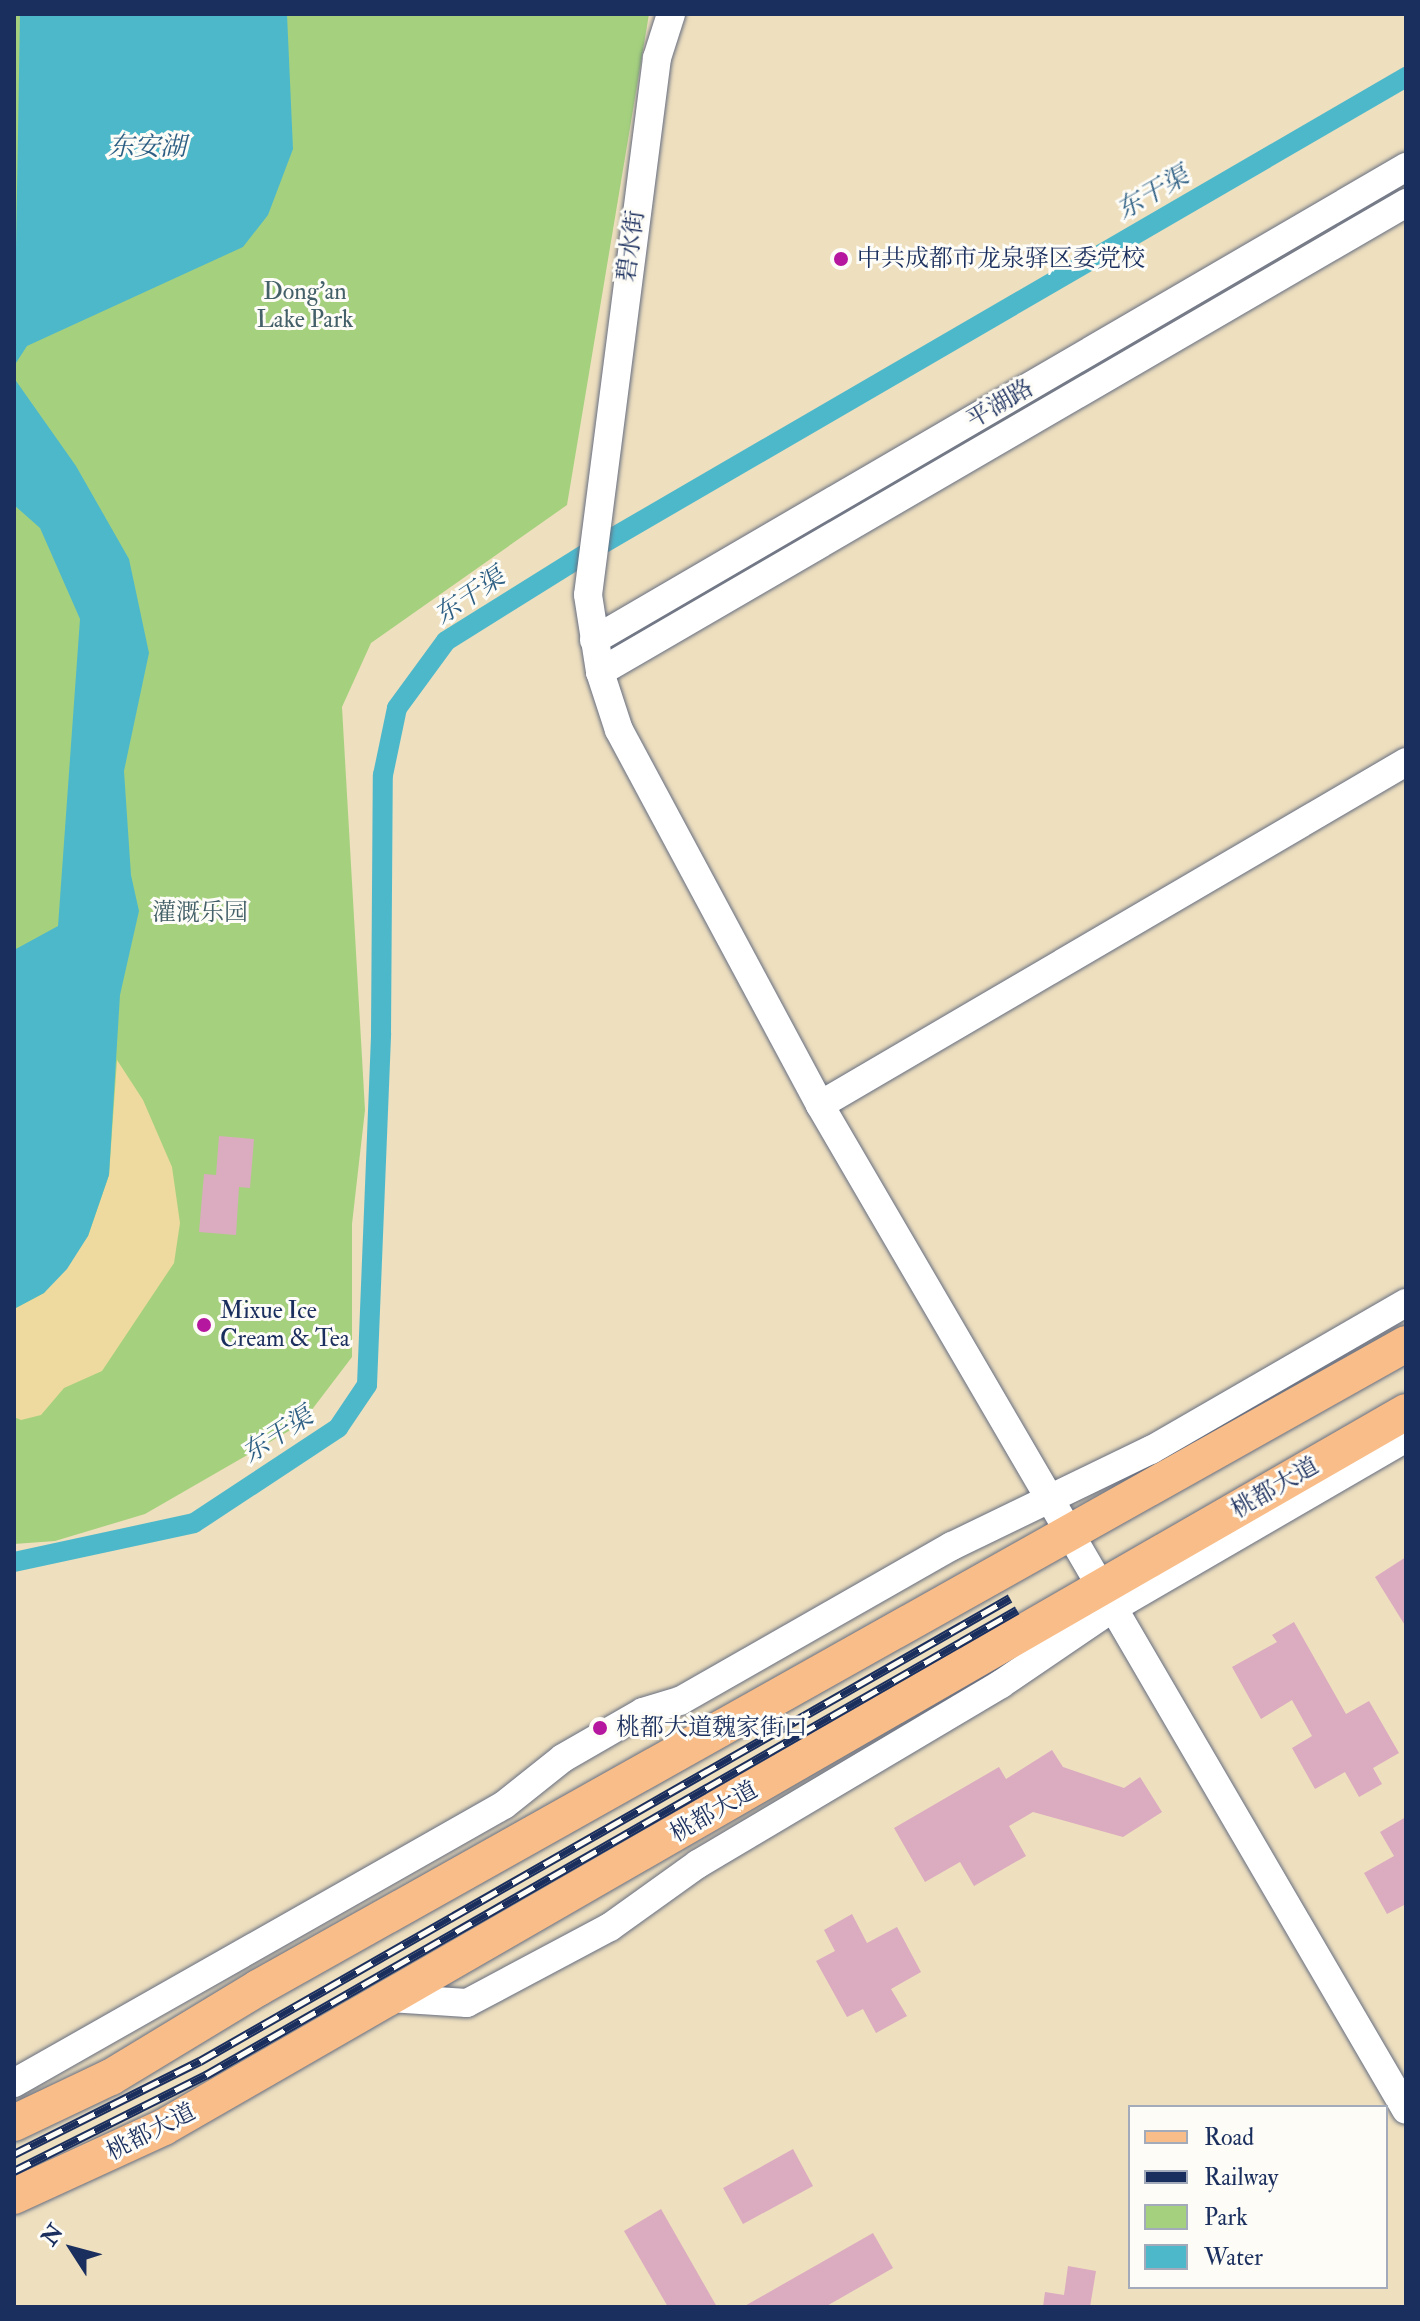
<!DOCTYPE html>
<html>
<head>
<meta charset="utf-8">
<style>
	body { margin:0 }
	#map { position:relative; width:1420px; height:2321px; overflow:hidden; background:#eedfbe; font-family:"IM FELL Double Pica","Noto Serif SC",serif }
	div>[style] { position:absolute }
	.green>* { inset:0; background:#a5d17e }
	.sand>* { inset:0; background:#eeda9e }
	.water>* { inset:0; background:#4eb8cb }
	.canal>* { height:20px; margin:-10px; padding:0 10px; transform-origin:10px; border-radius:10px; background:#4eb8cb }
	.building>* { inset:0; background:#dbabc0 }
	.roads { filter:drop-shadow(0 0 2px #656d80) drop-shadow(0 0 2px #656d80) }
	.minor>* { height:28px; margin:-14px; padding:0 14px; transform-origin:14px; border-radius:14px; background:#fff }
	.major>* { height:36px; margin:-18px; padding:0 18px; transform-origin:18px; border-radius:18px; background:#f8bd89 }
	.rail>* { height:9px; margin-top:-4.5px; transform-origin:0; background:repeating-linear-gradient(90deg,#fdfcf7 0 18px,#1b2f5e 0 36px); box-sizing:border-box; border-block:2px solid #1b2f5e }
	.dots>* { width:22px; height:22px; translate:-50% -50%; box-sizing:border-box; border:4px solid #fdfcf7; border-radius:50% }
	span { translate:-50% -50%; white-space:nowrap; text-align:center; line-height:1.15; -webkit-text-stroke:6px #fdfcf7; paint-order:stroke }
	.street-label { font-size:24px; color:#1b2f5e }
	.poi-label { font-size:24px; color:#1b2f5e }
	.left { translate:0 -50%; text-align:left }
	.park-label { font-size:24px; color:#446068 }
	.water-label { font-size:26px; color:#2d5f84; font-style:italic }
	.frame { position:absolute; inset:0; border:16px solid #1b2f5e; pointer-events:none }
	.legend { position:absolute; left:1128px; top:2105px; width:260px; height:184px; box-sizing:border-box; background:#fdfcf7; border:2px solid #a3aaba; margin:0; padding:10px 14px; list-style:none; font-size:24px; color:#1b2f5e }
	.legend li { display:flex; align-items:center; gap:16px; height:40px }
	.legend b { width:40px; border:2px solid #a3aaba }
	.north { position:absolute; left:32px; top:2209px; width:80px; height:80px; -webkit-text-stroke:6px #fdfcf7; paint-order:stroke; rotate:306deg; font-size:22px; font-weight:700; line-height:32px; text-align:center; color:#1b2f5e }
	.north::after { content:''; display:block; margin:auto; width:28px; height:36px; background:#1b2f5e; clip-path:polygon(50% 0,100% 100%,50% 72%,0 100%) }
</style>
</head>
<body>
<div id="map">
	<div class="green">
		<i style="clip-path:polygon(14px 14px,649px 14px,567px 505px,371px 643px,342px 707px,365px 1110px,352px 1224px,352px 1357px,301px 1424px,145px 1514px,55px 1541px,14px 1544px)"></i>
	</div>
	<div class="sand">
		<i style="clip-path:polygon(117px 1060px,143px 1100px,172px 1167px,180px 1223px,174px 1263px,102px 1371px,64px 1388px,41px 1415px,21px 1420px,14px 1417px,14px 1309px,44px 1293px,88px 1236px,109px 1175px)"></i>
	</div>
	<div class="water">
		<i style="clip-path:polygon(20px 14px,287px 14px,293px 149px,268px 215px,243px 247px,27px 346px,14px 366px)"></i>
		<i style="clip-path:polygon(14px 378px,76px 466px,129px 559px,149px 653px,124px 771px,131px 875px,139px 911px,120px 995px,109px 1175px,88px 1236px,67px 1269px,44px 1293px,14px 1309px,14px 950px,58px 926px,80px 619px,40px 528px,14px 505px)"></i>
	</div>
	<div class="canal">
		<i style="left:14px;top:1562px;width:184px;rotate:-12.2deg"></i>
		<i style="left:194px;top:1523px;width:173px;rotate:-33.4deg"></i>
		<i style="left:338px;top:1428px;width:52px;rotate:-56deg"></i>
		<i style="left:367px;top:1385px;width:352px;rotate:-87.7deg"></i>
		<i style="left:381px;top:1033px;width:258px;rotate:-89.6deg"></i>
		<i style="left:383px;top:775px;width:68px;rotate:-78.2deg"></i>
		<i style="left:397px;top:708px;width:83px;rotate:-53.8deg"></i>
		<i style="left:446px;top:641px;width:170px;rotate:-32deg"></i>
		<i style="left:590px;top:551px;width:944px;rotate:-30.15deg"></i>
	</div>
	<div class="building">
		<i style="clip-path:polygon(219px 1136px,254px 1139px,250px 1188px,239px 1187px,236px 1235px,199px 1232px,204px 1174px,216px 1175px)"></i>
		<i style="clip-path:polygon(1406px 1557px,1406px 1627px,1375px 1577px)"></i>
		<i style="clip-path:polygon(1294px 1622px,1346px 1714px,1369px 1701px,1399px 1753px,1373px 1768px,1382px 1784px,1359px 1797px,1345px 1772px,1315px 1789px,1292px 1748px,1312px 1736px,1292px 1700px,1261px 1719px,1232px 1667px,1277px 1642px,1272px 1635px)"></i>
		<i style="clip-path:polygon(1052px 1750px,1063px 1767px,1124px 1788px,1140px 1777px,1162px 1812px,1123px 1837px,1033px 1812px,1009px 1826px,1026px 1856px,974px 1886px,960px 1862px,925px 1882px,894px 1828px,999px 1767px,1006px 1779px)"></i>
		<i style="clip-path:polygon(1406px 1817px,1406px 1904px,1387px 1914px,1364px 1873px,1394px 1856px,1380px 1832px)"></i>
		<i style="clip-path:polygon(852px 1914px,867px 1943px,897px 1927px,921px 1972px,891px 1989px,907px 2016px,876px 2033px,863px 2009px,847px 2017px,816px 1961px,835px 1951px,824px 1930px)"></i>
		<i style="clip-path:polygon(793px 2149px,813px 2186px,743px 2224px,723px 2188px)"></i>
		<i style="clip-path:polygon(661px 2209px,717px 2307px,668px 2307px,624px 2231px)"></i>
		<i style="clip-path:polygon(873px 2233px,893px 2268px,825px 2307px,743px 2307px)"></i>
		<i style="clip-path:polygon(1068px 2266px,1096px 2271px,1090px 2307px,1043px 2307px,1045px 2292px,1064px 2295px)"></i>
	</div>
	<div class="roads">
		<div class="minor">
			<i style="left:671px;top:14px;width:46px;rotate:107.7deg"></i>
			<i style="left:657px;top:58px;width:541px;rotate:97.32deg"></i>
			<i style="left:588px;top:595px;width:78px;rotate:81.1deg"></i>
			<i style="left:600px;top:672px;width:61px;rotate:71.9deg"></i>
			<i style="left:619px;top:730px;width:425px;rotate:61.8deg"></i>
			<i style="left:820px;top:1105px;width:1163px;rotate:59.75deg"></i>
			<i style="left:594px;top:640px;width:940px;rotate:-30.22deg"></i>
			<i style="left:600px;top:672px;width:933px;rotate:-30.19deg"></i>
			<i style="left:820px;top:1105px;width:679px;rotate:-30.34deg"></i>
			<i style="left:390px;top:1998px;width:77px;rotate:3.7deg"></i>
			<i style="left:467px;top:2003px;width:162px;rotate:-28deg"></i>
			<i style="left:610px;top:1927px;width:108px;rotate:-35.6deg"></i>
			<i style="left:698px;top:1864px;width:352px;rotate:-30.7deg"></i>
			<i style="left:1001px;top:1684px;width:135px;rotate:-34.2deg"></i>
			<i style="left:1113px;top:1608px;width:339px;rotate:-30.1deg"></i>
			<i style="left:14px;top:2083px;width:563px;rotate:-29.57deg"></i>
			<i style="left:504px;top:1805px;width:75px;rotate:-38.5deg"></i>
			<i style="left:563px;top:1758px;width:92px;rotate:-29.9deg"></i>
			<i style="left:643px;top:1712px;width:39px;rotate:-17deg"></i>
			<i style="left:680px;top:1701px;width:313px;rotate:-29.7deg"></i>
			<i style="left:952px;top:1546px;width:221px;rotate:-25.8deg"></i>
			<i style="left:1151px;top:1450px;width:294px;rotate:-30deg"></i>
		</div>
		<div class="major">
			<i style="left:14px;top:2123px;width:107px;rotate:-25.4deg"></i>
			<i style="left:111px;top:2077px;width:172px;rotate:-31.2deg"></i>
			<i style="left:258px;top:1988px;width:1316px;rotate:-29.29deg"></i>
			<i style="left:14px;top:2196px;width:165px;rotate:-24.7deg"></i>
			<i style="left:164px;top:2127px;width:1433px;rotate:-29.93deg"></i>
		</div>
	</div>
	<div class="rail">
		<i style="left:14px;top:2154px;width:208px;rotate:-26.6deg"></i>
		<i style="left:200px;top:2061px;width:933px;rotate:-29.75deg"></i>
		<i style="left:14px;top:2171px;width:215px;rotate:-26.6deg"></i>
		<i style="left:206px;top:2075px;width:935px;rotate:-29.83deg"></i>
	</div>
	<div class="dots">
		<i style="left:841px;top:259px;background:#b5179e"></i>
		<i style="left:204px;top:1325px;background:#b5179e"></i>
		<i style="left:600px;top:1728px;background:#b5179e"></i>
	</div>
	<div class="street-label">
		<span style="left:631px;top:246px;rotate:-82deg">碧水街</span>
		<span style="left:1000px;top:404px;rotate:-30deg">平湖路</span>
		<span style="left:1275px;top:1488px;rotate:-30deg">桃都大道</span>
		<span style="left:714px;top:1812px;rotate:-30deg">桃都大道</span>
		<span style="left:151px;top:2132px;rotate:-27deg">桃都大道</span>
	</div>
	<div class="poi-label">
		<span class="left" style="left:857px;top:259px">中共成都市龙泉驿区委党校</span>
		<span class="left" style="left:220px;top:1325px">Mixue Ice<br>Cream &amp; Tea</span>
		<span class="left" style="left:616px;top:1728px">桃都大道魏家街口</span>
	</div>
	<div class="park-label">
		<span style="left:305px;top:306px">Dong'an<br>Lake Park</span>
		<span style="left:200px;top:913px">灌溉乐园</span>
	</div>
	<div class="water-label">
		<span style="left:147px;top:148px">东安湖</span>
		<span style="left:1153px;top:194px;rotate:-30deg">东干渠</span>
		<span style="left:470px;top:597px;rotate:-34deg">东干渠</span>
		<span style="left:278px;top:1436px;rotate:-33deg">东干渠</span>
	</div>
	<div class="frame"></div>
	<ul class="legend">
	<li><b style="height:10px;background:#f8bd89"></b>Road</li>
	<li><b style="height:10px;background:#1b2f5e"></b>Railway</li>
	<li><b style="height:22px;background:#a5d17e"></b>Park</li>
	<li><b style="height:22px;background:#4eb8cb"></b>Water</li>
	</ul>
	<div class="north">N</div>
</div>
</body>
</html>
